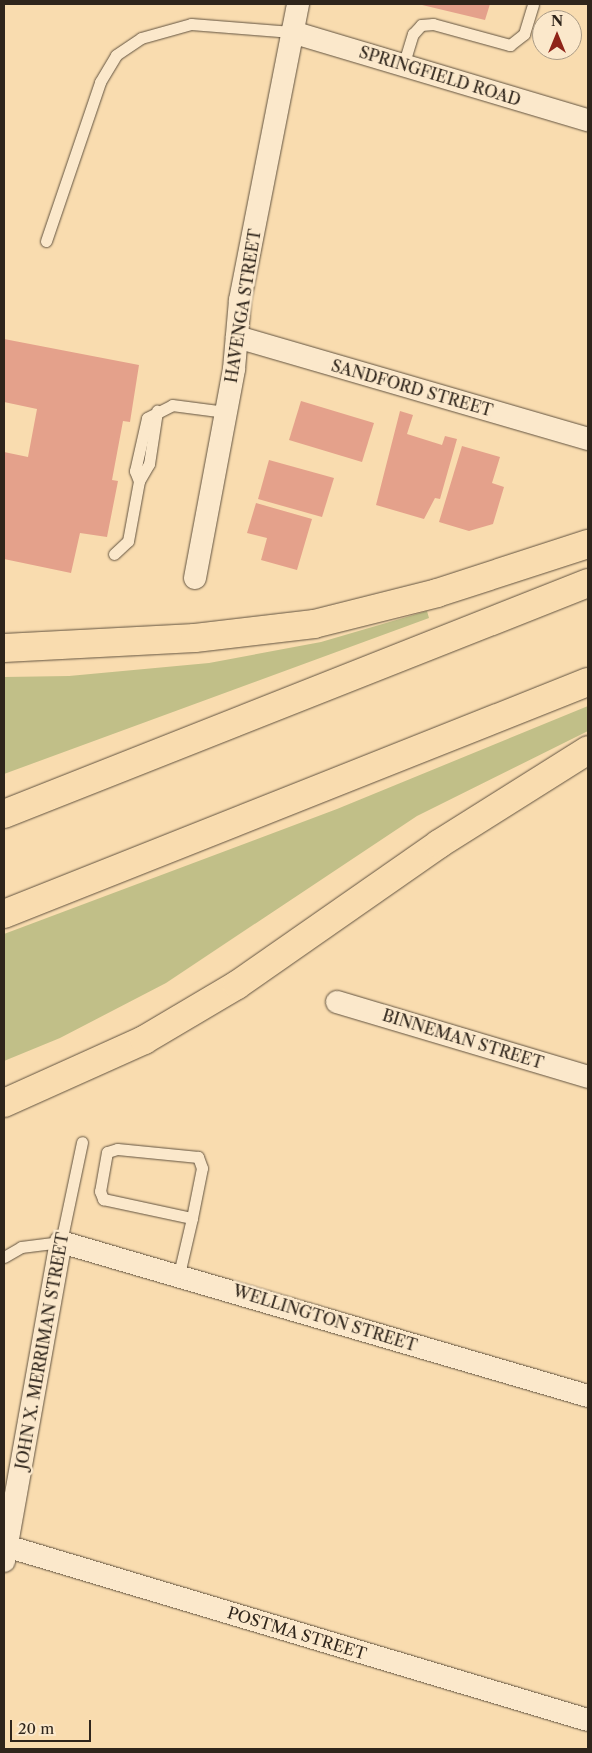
<!DOCTYPE html>
<html>
<head>
<meta charset="utf-8">
<style>
	body { margin:0 }
	#map { position:relative; width:592px; height:1753px; overflow:hidden; background:#f9dcaf; font-family:"Libre Caslon Text",serif }
	div>[style] { position:absolute }
	.green>* { inset:0; background:#c1bf88 }
	.building>* { inset:0; background:#e4a18b }
	.roads { filter:drop-shadow(0 0 1px #625340) drop-shadow(0 0 1px #625340) }
	.lane>* { height:11px; margin:-5.5px; padding:0 5.5px; transform-origin:5.5px; border-radius:5.5px; background:#fbe8cb }
	.street>* { height:22px; margin:-11px; padding:0 11px; transform-origin:11px; border-radius:11px; background:#fbe8cb }
	.highway>* { height:28px; margin:-14px; padding:0 14px; transform-origin:14px; border-radius:14px; background:#f9dcaf }
	span { translate:-50% -50%; white-space:nowrap; text-align:center; line-height:1.15; -webkit-text-stroke:5px #fbe8cb; paint-order:stroke }
	.street-label { font-size:16px; color:#2f251b }
	.frame { position:absolute; inset:0; border:5px solid #2f251b; pointer-events:none }
	.north { position:absolute; left:532px; top:10px; width:50px; height:50px; box-sizing:border-box; background:#fbe8cb; border:1px solid #a99a85; border-radius:50%; rotate:0deg; font-size:14px; font-weight:700; line-height:20px; text-align:center; color:#2f251b }
	.north::after { content:''; display:block; margin:auto; width:18px; height:22px; background:#8f2418; clip-path:polygon(50% 0,100% 100%,50% 72%,0 100%) }
	.scale { position:absolute; left:10px; top:1720px; width:81px; height:22px; box-sizing:border-box; border:2px solid #2f251b; border-top:0; padding-left:6px; font-size:15px; line-height:18px; white-space:nowrap; color:#2f251b; -webkit-text-stroke:4px #fbe8cb; paint-order:stroke }
</style>
</head>
<body>
<div id="map">
	<div class="green">
		<i style="clip-path:polygon(427px 611px,429px 618px,4px 774px,4px 677px,69px 676px,209px 663px,321px 642px)"></i>
		<i style="clip-path:polygon(588px 706px,588px 731px,417px 816px,166px 983px,60px 1038px,4px 1061px,4px 934px,337px 809px)"></i>
	</div>
	<div class="building">
		<i style="clip-path:polygon(418px 4px,490px 4px,485px 20px)"></i>
		<i style="clip-path:polygon(4px 339px,139px 365px,130px 422px,123px 421px,112px 480px,118px 481px,107px 537px,80px 533px,71px 573px,4px 559px,4px 452px,28px 457px,37px 409px,4px 402px)"></i>
		<i style="clip-path:polygon(301px 401px,374px 423px,362px 462px,289px 440px)"></i>
		<i style="clip-path:polygon(400px 411px,413px 415px,407px 434px,442px 445px,445px 436px,457px 439px,440px 499px,435px 498px,424px 519px,376px 505px)"></i>
		<i style="clip-path:polygon(462px 446px,500px 457px,492px 483px,504px 487px,493px 524px,469px 531px,439px 522px)"></i>
		<i style="clip-path:polygon(269px 460px,334px 478px,322px 517px,258px 499px)"></i>
		<i style="clip-path:polygon(256px 503px,312px 519px,297px 570px,261px 560px,267px 538px,247px 533px)"></i>
	</div>
	<div class="roads">
		<div class="lane">
			<i style="left:403px;top:66px;width:34px;rotate:-73deg"></i>
			<i style="left:413px;top:34px;width:12px;rotate:-48deg"></i>
			<i style="left:421px;top:25px;width:12px;rotate:-5deg"></i>
			<i style="left:433px;top:24px;width:80px;rotate:15.3deg"></i>
			<i style="left:510px;top:45px;width:18px;rotate:-38deg"></i>
			<i style="left:524px;top:34px;width:31px;rotate:-73deg"></i>
			<i style="left:46px;top:241px;width:168px;rotate:-71.2deg"></i>
			<i style="left:100px;top:82px;width:31px;rotate:-59deg"></i>
			<i style="left:116px;top:55px;width:30px;rotate:-34deg"></i>
			<i style="left:141px;top:38px;width:52px;rotate:-15.6deg"></i>
			<i style="left:191px;top:24px;width:101px;rotate:4.5deg"></i>
			<i style="left:139px;top:481px;width:20px;rotate:-60deg"></i>
			<i style="left:149px;top:464px;width:54px;rotate:-81.4deg"></i>
			<i style="left:114px;top:554px;width:19px;rotate:-43deg"></i>
			<i style="left:128px;top:541px;width:61px;rotate:-79.6deg"></i>
			<i style="left:139px;top:481px;width:11px;rotate:-112deg"></i>
			<i style="left:135px;top:471px;width:54px;rotate:-77.2deg"></i>
			<i style="left:147px;top:418px;width:28px;rotate:-27deg"></i>
			<i style="left:172px;top:405px;width:54px;rotate:7.4deg"></i>
			<i style="left:4px;top:1257px;width:20px;rotate:-30deg"></i>
			<i style="left:21px;top:1247px;width:40px;rotate:-7.1deg"></i>
			<i style="left:61px;top:1242px;width:102px;rotate:-78.1deg"></i>
			<i style="left:179px;top:1274px;width:57px;rotate:-76.9deg"></i>
			<i style="left:192px;top:1218px;width:51px;rotate:-78.7deg"></i>
			<i style="left:202px;top:1168px;width:12px;rotate:-110deg"></i>
			<i style="left:198px;top:1157px;width:81px;rotate:-174.4deg"></i>
			<i style="left:117px;top:1149px;width:10px;rotate:163deg"></i>
			<i style="left:107px;top:1152px;width:40px;rotate:100deg"></i>
			<i style="left:100px;top:1191px;width:9px;rotate:69deg"></i>
			<i style="left:103px;top:1199px;width:91px;rotate:12.1deg"></i>
		</div>
		<div class="street">
			<i style="left:292px;top:32px;width:309px;rotate:16.6deg"></i>
			<i style="left:237px;top:337px;width:366px;rotate:16.2deg"></i>
			<i style="left:195px;top:578px;width:213px;rotate:-79.4deg"></i>
			<i style="left:234px;top:369px;width:69px;rotate:-85deg"></i>
			<i style="left:240px;top:300px;width:302px;rotate:-78.9deg"></i>
			<i style="left:337px;top:1002px;width:262px;rotate:16.6deg"></i>
			<i style="left:6px;top:1546px;width:607px;rotate:16.65deg"></i>
			<i style="left:4px;top:1561px;width:324px;rotate:-79.9deg"></i>
			<i style="left:61px;top:1242px;width:549px;rotate:16.29deg"></i>
		</div>
		<div class="highway">
			<i style="left:4px;top:648px;width:191px;rotate:-3deg"></i>
			<i style="left:195px;top:638px;width:120px;rotate:-6.7deg"></i>
			<i style="left:314px;top:624px;width:127px;rotate:-14.1deg"></i>
			<i style="left:437px;top:593px;width:159px;rotate:-18deg"></i>
			<i style="left:4px;top:814px;width:628px;rotate:-21.58deg"></i>
			<i style="left:4px;top:914px;width:628px;rotate:-21.67deg"></i>
			<i style="left:4px;top:1103px;width:154px;rotate:-24.2deg"></i>
			<i style="left:144px;top:1040px;width:108px;rotate:-30.6deg"></i>
			<i style="left:237px;top:985px;width:246px;rotate:-34.9deg"></i>
			<i style="left:439px;top:844px;width:176px;rotate:-32.2deg"></i>
		</div>
	</div>
	<div class="street-label">
		<span style="left:440px;top:76px;rotate:17deg">SPRINGFIELD ROAD</span>
		<span style="left:243px;top:306px;rotate:-81deg">HAVENGA STREET</span>
		<span style="left:412px;top:388px;rotate:16deg">SANDFORD STREET</span>
		<span style="left:463px;top:1039px;rotate:17deg">BINNEMAN STREET</span>
		<span style="left:325px;top:1318px;rotate:17deg">WELLINGTON STREET</span>
		<span style="left:42px;top:1351px;rotate:-80deg">JOHN X. MERRIMAN STREET</span>
		<span style="left:297px;top:1633px;rotate:17deg">POSTMA STREET</span>
	</div>
	<div class="frame"></div>
	<div class="north">N</div>
	<div class="scale">20 m</div>
</div>
</body>
</html>
